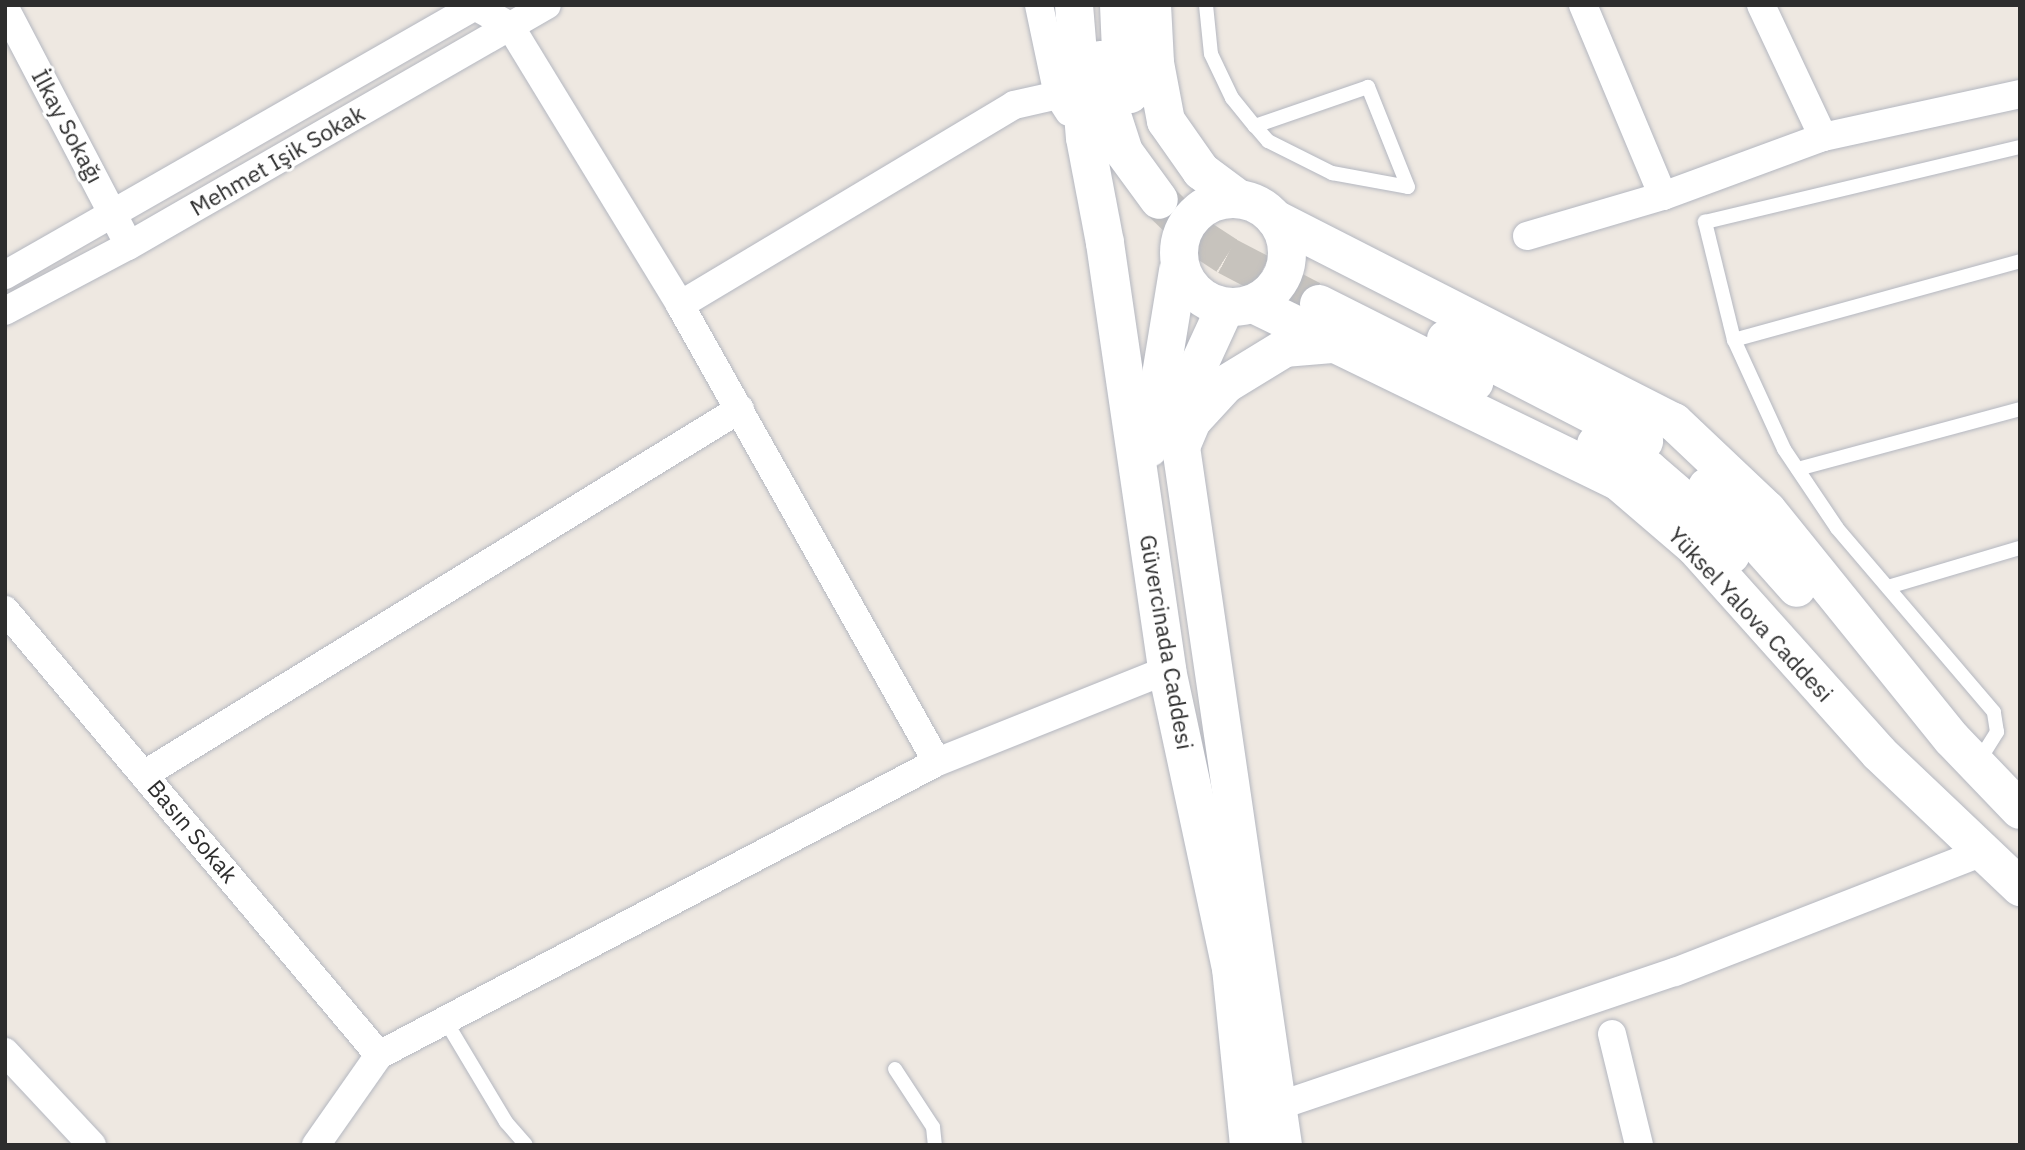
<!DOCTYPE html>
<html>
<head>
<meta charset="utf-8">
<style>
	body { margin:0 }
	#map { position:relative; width:2025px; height:1150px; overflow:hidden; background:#eee8e1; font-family:"IBM Plex Sans",sans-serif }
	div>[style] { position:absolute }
	.secondary-tunnel>* { height:38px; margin-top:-19px; transform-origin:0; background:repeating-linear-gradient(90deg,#c7c3bd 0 38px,transparent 0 57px) }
	.roads { filter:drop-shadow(0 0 2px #b4b7c0) drop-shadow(0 0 2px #b4b7c0) }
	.service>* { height:14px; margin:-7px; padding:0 7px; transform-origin:7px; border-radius:7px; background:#fff }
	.minor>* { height:28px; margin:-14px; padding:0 14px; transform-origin:14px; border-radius:14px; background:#fff }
	.secondary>* { height:38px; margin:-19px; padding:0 19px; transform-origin:19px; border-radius:19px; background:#fff }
	.secondary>.ring { margin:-19px; padding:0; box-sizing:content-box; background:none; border:38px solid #fff; border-radius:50% }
	span { translate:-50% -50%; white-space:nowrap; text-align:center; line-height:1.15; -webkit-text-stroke:6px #fff; paint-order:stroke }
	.street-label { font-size:23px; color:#2d2d2d }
	.frame { position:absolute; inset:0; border:7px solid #2d2d2d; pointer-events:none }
</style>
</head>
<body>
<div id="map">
	<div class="secondary-tunnel">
		<i style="left:1159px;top:200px;width:50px;rotate:44.2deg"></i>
		<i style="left:1195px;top:235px;width:38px;rotate:33deg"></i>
		<i style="left:1227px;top:256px;width:104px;rotate:27.6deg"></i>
	</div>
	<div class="roads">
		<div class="service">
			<i style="left:1206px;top:5px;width:49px;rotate:84.2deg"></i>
			<i style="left:1211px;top:54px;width:49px;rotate:64.5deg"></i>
			<i style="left:1232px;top:98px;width:36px;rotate:51deg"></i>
			<i style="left:1255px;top:126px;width:20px;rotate:49deg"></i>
			<i style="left:1268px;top:141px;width:72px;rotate:26.6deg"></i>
			<i style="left:1332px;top:173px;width:77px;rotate:10.4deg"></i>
			<i style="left:1408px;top:187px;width:108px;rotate:-111.8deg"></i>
			<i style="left:1368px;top:87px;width:120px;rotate:161deg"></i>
			<i style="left:1734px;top:340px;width:297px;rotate:-15.4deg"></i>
			<i style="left:1798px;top:469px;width:230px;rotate:-15.1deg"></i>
			<i style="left:1888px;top:587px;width:138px;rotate:-16.5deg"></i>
			<i style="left:1977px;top:764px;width:38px;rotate:-58deg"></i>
			<i style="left:1997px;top:732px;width:20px;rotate:-99deg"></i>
			<i style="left:1994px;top:712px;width:242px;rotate:-130.5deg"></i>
			<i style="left:1837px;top:528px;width:95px;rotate:-123.9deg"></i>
			<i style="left:1784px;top:449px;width:120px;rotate:-114.6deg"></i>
			<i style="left:1734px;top:340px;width:122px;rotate:-103.8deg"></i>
			<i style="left:1705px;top:222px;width:324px;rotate:-13.4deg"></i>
			<i style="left:445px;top:1020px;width:119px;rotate:59.1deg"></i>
			<i style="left:506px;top:1122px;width:30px;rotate:49deg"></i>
			<i style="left:895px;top:1069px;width:69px;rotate:56.8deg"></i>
			<i style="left:933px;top:1127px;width:18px;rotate:84deg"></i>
		</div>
		<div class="minor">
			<i style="left:473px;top:5px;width:43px;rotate:29.6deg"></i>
			<i style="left:510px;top:26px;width:327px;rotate:58.6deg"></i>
			<i style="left:680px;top:305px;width:524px;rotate:60.65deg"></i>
			<i style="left:1039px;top:5px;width:92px;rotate:78.1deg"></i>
			<i style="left:1058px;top:95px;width:20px;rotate:57deg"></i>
			<i style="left:1583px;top:5px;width:207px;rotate:67.3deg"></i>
			<i style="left:1761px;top:5px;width:146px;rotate:64.8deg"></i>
			<i style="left:5px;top:8px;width:253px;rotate:62.4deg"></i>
			<i style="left:1527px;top:236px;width:142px;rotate:-16.4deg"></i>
			<i style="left:1663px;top:196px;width:171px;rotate:-20.2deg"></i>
			<i style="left:1823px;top:137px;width:202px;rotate:-12.3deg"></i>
			<i style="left:5px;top:275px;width:544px;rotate:-29.77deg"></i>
			<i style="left:680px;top:305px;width:389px;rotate:-30.9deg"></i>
			<i style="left:1014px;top:105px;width:45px;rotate:-12.8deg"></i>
			<i style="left:5px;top:311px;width:139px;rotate:-27.9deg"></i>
			<i style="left:128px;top:246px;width:483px;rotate:-29.9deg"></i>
			<i style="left:5px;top:610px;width:581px;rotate:49.95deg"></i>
			<i style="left:145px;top:774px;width:698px;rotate:-31.53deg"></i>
			<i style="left:1612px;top:1034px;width:114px;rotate:76.3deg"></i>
			<i style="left:5px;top:1052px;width:127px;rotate:46.9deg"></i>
			<i style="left:1278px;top:1106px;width:419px;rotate:-18.7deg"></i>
			<i style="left:1675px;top:972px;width:327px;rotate:-21.3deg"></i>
			<i style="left:316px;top:1145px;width:110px;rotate:-55deg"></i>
			<i style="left:379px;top:1055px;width:630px;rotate:-27.7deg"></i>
			<i style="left:937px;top:762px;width:248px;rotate:-21.8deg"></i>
		</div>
		<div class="secondary">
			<i style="left:1074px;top:5px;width:133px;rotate:85.3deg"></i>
			<i style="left:1085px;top:138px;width:107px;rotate:79.2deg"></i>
			<i style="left:1105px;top:243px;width:431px;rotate:81.7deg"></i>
			<i style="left:1167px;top:670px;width:305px;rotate:77.9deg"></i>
			<i style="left:1231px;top:968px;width:178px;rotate:84.2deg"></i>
			<i style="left:1119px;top:5px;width:46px;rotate:87.5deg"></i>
			<i style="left:1121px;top:51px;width:44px;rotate:78.2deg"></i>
			<i style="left:1152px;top:5px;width:58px;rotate:87deg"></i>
			<i style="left:1155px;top:63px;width:59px;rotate:79.3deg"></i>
			<i style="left:1166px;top:121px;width:61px;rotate:55deg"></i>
			<i style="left:1201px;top:171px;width:44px;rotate:36.6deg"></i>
			<i style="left:1101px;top:60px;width:27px;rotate:86deg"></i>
			<i style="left:1103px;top:87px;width:68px;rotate:72.1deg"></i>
			<i style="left:1124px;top:152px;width:59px;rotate:53.9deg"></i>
			<i class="ring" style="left:1179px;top:199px;width:70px;height:70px"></i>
			<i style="left:1275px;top:219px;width:448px;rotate:27deg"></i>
			<i style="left:1674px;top:422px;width:128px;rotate:43.4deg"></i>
			<i style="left:1767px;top:510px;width:294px;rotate:51.1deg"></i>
			<i style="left:1952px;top:739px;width:98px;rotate:46.2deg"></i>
			<i style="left:1253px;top:304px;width:406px;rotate:25.9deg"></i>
			<i style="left:1618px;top:481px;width:101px;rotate:40.6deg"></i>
			<i style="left:1695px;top:547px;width:276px;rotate:48.2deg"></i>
			<i style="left:1879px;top:753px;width:195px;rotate:43.5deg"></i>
			<i style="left:1319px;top:304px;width:174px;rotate:26.7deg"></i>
			<i style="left:1225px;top:308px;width:98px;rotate:114.7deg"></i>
			<i style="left:1184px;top:397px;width:50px;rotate:93.4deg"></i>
			<i style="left:1181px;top:447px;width:705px;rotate:81.69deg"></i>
			<i style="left:1446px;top:339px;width:223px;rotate:27.3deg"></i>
			<i style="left:1183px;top:442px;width:23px;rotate:-67deg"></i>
			<i style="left:1192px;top:421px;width:50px;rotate:-47.4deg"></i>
			<i style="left:1226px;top:384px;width:69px;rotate:-31.4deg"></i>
			<i style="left:1285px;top:348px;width:49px;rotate:-4.7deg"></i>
			<i style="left:1596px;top:444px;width:58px;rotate:25.7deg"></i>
			<i style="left:1648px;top:469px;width:57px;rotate:40.7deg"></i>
			<i style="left:1691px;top:506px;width:63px;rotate:50.8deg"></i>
			<i style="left:1149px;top:448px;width:179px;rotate:-80.7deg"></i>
			<i style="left:1707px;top:487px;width:135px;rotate:48.3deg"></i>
		</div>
	</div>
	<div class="street-label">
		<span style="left:68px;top:126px;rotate:62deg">İlkay Sokağı</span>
		<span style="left:277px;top:160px;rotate:-30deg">Mehmet Işik Sokak</span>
		<span style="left:1751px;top:614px;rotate:47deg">Yüksel Yalova Caddesi</span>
		<span style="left:1167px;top:642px;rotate:80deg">Güvercinada Caddesi</span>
		<span style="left:193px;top:831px;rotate:50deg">Basın Sokak</span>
	</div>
	<div class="frame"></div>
</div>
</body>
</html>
